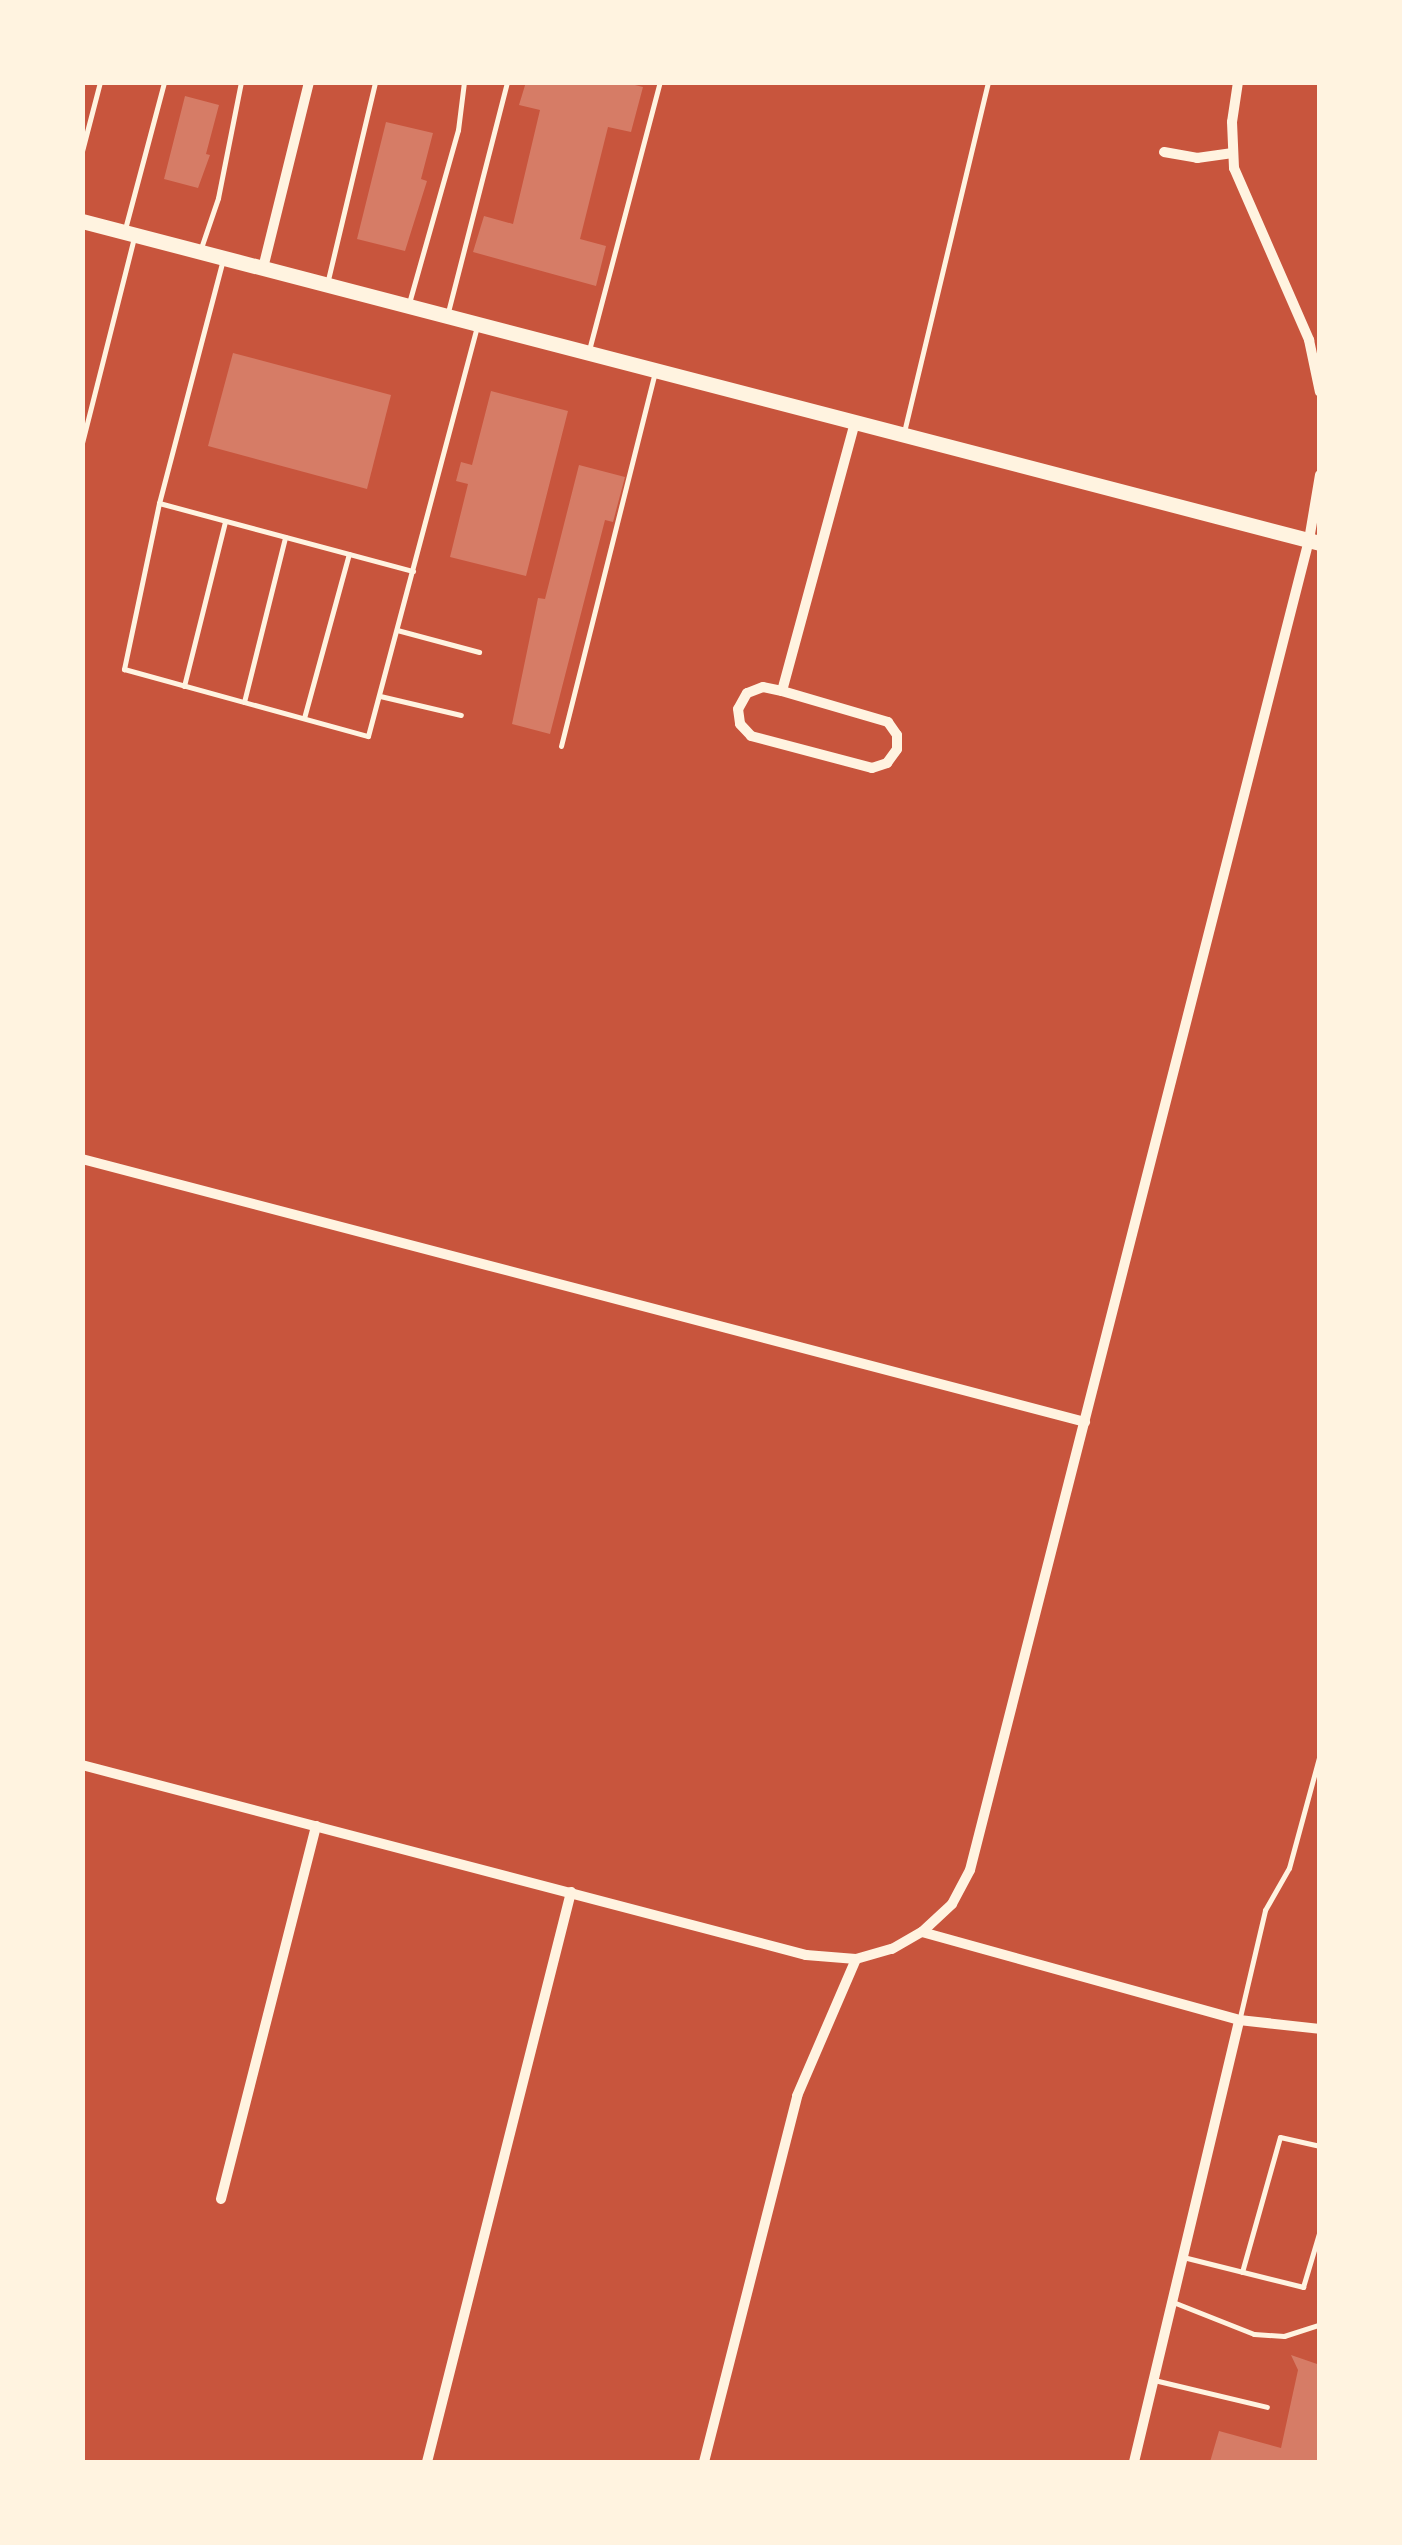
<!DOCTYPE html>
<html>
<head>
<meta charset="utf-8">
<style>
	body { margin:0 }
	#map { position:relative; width:1402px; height:2545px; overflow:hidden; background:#c8553d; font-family:Commissioner,sans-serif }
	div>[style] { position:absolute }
	.building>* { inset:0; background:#d67c66 }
	.service>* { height:5px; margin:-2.5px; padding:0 2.5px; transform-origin:2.5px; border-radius:2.5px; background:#fff3e0 }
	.minor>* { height:10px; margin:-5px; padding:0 5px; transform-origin:5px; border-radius:5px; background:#fff3e0 }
	.secondary>* { height:15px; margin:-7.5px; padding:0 7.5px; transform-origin:7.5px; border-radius:7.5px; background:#fff3e0 }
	span { translate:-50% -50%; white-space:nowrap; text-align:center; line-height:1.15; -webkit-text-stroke:8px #fff3e0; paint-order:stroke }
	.frame { position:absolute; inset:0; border:85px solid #fff3e0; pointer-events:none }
</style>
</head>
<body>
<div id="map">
	<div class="building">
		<i style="clip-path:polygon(526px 82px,623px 82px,643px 87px,631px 132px,608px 127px,580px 239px,606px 246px,596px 286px,473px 252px,484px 216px,513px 224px,540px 110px,519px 105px)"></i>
		<i style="clip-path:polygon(185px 96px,219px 105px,206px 154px,210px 155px,198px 188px,164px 179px)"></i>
		<i style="clip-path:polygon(386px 122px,433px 133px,421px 179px,427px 181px,405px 251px,357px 239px)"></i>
		<i style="clip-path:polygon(233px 353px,391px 395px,367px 489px,208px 446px)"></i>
		<i style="clip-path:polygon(491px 391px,568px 411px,526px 576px,450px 557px,468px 484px,456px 481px,461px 462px,472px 465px)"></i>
		<i style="clip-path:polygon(579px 465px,625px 477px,613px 522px,605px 520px,550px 734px,512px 724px,538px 598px,545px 599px)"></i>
		<i style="clip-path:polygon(1291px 2355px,1320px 2365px,1320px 2462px,1210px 2462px,1219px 2431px,1281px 2448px,1298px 2370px)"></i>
	</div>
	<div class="service">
		<i style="left:82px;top:151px;width:71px;rotate:-75.4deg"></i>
		<i style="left:125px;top:229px;width:152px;rotate:-75.1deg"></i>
		<i style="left:201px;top:248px;width:53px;rotate:-71.2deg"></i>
		<i style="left:218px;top:198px;width:118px;rotate:-78.8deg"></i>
		<i style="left:222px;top:263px;width:248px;rotate:104.7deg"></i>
		<i style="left:159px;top:503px;width:170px;rotate:101.9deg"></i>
		<i style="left:124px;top:669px;width:253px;rotate:15.4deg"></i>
		<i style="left:368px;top:736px;width:423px;rotate:-75.1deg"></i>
		<i style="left:327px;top:284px;width:208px;rotate:-76.6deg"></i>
		<i style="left:409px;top:303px;width:180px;rotate:-74.2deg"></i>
		<i style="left:458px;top:130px;width:48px;rotate:-82.9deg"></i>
		<i style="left:448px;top:312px;width:237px;rotate:-75.6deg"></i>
		<i style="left:589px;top:350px;width:277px;rotate:-75.2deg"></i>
		<i style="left:904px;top:432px;width:360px;rotate:-76.5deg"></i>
		<i style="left:82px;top:443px;width:212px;rotate:-75.8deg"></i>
		<i style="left:159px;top:503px;width:263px;rotate:15deg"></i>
		<i style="left:397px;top:630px;width:85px;rotate:15deg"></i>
		<i style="left:184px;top:686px;width:170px;rotate:-76deg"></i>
		<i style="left:380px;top:696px;width:83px;rotate:13.2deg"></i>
		<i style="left:244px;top:702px;width:170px;rotate:-76deg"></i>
		<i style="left:304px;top:718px;width:170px;rotate:-74.7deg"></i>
		<i style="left:561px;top:746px;width:385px;rotate:-75.9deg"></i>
		<i style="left:1240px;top:2017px;width:110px;rotate:-76.8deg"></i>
		<i style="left:1265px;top:1910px;width:48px;rotate:-60.3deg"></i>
		<i style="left:1289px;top:1868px;width:118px;rotate:-74.8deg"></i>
		<i style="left:1183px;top:2257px;width:124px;rotate:14deg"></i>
		<i style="left:1303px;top:2287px;width:59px;rotate:-73.4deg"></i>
		<i style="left:1242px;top:2272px;width:140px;rotate:-74.3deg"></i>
		<i style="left:1280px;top:2137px;width:41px;rotate:12.7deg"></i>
		<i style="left:1173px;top:2302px;width:87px;rotate:21.6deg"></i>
		<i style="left:1254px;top:2334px;width:30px;rotate:4deg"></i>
		<i style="left:1284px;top:2336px;width:38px;rotate:-18deg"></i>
		<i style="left:1154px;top:2380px;width:116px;rotate:13.4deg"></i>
	</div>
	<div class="minor">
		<i style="left:1238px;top:82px;width:40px;rotate:98.5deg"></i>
		<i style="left:1232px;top:122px;width:46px;rotate:87.5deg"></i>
		<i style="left:1234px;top:168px;width:188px;rotate:66.4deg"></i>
		<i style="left:1309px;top:340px;width:53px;rotate:78.1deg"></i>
		<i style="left:1164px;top:152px;width:34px;rotate:10deg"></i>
		<i style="left:1197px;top:158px;width:36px;rotate:-8deg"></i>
		<i style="left:263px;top:268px;width:192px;rotate:-76.1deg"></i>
		<i style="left:782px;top:691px;width:19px;rotate:-168deg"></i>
		<i style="left:763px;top:687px;width:17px;rotate:159deg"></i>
		<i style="left:747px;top:693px;width:18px;rotate:119deg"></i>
		<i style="left:738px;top:709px;width:15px;rotate:82deg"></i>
		<i style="left:740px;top:724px;width:16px;rotate:47deg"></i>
		<i style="left:751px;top:736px;width:125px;rotate:14.8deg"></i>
		<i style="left:872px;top:768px;width:16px;rotate:-18deg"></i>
		<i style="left:887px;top:763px;width:17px;rotate:-54deg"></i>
		<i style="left:897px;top:749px;width:14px;rotate:-90deg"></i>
		<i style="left:897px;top:735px;width:16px;rotate:-125deg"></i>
		<i style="left:888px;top:722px;width:110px;rotate:-163.7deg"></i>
		<i style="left:782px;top:691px;width:279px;rotate:-74.8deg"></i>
		<i style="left:82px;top:1159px;width:1037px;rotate:14.69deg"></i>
		<i style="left:82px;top:1765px;width:749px;rotate:14.7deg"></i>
		<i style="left:806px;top:1955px;width:50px;rotate:4.6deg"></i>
		<i style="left:922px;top:1932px;width:329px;rotate:15.5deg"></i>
		<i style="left:1239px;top:2020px;width:81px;rotate:6.3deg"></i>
		<i style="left:221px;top:2199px;width:385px;rotate:-75.7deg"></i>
		<i style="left:427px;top:2462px;width:588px;rotate:-75.82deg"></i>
		<i style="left:704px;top:2462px;width:378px;rotate:-75.7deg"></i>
		<i style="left:797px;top:2096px;width:149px;rotate:-66.7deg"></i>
		<i style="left:856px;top:1959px;width:37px;rotate:-16deg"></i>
		<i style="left:892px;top:1949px;width:34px;rotate:-30deg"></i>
		<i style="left:922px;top:1932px;width:41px;rotate:-43deg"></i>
		<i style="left:952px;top:1904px;width:38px;rotate:-62deg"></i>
		<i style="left:970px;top:1870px;width:1373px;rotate:-75.7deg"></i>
		<i style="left:1309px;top:540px;width:66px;rotate:-80.4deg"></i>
		<i style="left:1134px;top:2462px;width:454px;rotate:-76.6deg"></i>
	</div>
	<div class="secondary">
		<i style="left:82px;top:221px;width:1279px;rotate:14.58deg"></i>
	</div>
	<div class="frame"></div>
</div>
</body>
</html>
